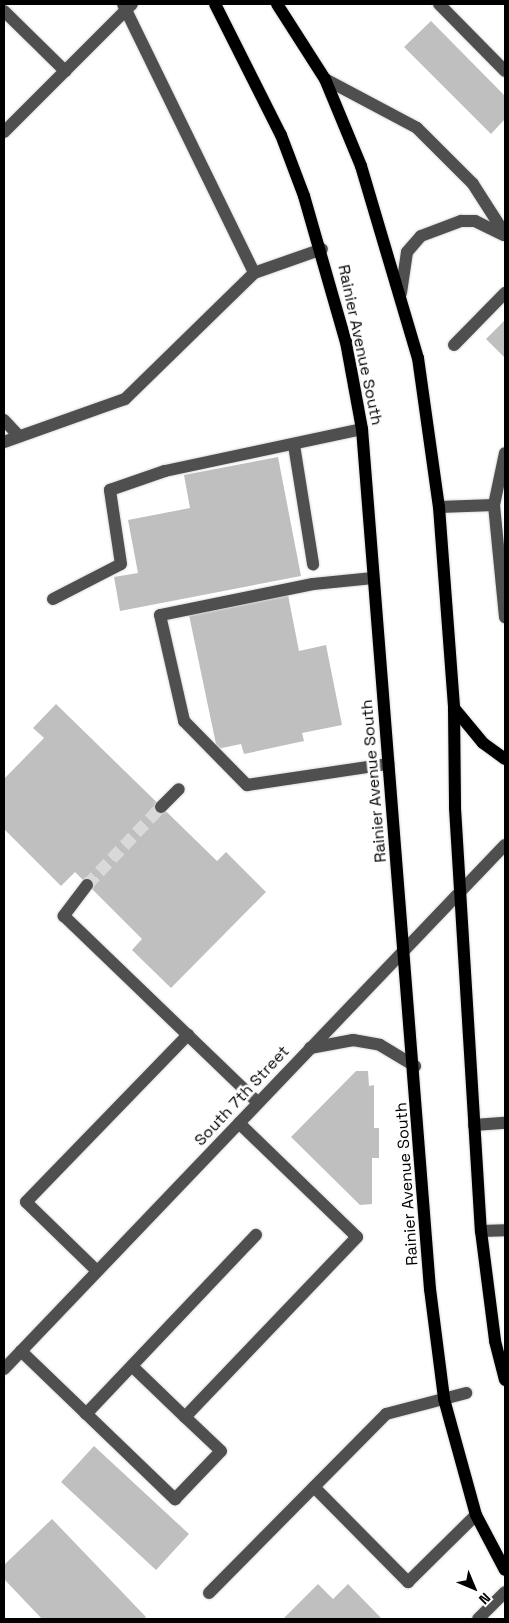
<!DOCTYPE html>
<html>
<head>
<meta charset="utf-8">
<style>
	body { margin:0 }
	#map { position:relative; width:509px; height:1623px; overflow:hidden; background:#fff; font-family:"Space Grotesk",sans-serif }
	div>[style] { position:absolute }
	.building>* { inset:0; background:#bfbfbf }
	.minor-tunnel>* { height:12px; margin-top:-6px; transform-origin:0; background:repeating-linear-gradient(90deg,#d9d9d9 0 12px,transparent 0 18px) }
	.roads { filter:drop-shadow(0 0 1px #dbdbdb) drop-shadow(0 0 1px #dbdbdb) }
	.minor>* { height:12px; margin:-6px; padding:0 6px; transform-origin:6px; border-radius:6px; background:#4f4f4f }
	.major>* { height:12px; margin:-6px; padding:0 6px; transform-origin:6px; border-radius:6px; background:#000 }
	span { translate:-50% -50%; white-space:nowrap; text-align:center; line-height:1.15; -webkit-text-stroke:5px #fff; paint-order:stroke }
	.street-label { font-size:16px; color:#000 }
	.frame { position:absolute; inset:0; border:5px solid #000; pointer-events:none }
	.north { position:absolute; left:449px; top:1563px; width:50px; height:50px; -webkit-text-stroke:4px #fff; paint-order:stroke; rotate:135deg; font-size:14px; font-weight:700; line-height:20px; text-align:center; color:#000 }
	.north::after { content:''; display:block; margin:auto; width:18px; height:22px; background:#000; clip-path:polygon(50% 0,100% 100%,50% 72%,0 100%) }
</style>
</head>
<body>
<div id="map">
	<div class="building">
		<i style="clip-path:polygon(431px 21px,505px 96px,505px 119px,491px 134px,404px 47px)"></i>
		<i style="clip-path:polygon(505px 320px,505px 358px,486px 339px)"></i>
		<i style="clip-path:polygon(278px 457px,301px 576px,120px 611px,114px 577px,138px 573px,128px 520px,190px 508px,184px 475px)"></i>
		<i style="clip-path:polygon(288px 595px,299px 651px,326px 645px,342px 725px,302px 733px,304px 741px,244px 754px,241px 744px,217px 749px,189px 615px)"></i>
		<i style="clip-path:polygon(56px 704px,217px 861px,226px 852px,266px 892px,171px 988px,132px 950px,142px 939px,75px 872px,61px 886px,4px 829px,4px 779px,44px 738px,33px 728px)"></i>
		<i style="clip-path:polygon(356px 1071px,368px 1071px,369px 1086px,374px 1085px,374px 1128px,379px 1128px,379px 1158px,372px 1158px,372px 1204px,360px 1205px,291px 1137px)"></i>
		<i style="clip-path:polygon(94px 1446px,189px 1534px,156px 1570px,61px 1482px)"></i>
		<i style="clip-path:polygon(52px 1519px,146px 1617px,144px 1619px,42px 1619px,4px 1579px,4px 1565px)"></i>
		<i style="clip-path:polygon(318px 1584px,333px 1599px,348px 1584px,382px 1619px,283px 1619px)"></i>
	</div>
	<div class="minor-tunnel">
		<i style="left:87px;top:885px;width:108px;rotate:-46.5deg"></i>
	</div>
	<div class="roads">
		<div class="minor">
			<i style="left:123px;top:4px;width:299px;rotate:64deg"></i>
			<i style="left:439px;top:4px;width:94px;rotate:45.4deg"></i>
			<i style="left:4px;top:11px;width:86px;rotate:44.5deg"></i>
			<i style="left:325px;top:79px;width:104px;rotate:28deg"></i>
			<i style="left:417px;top:128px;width:79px;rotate:45deg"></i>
			<i style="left:473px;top:184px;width:59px;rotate:57.4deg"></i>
			<i style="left:4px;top:132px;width:181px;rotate:-45deg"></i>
			<i style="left:401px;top:293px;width:41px;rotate:-81.7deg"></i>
			<i style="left:407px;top:252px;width:21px;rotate:-49deg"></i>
			<i style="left:421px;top:236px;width:43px;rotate:-20.6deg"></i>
			<i style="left:461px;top:221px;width:14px"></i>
			<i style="left:475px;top:221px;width:32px;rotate:26deg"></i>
			<i style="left:454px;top:345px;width:73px;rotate:-45.6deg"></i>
			<i style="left:4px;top:420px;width:22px;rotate:47deg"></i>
			<i style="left:4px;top:442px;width:128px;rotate:-19.6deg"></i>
			<i style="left:125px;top:399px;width:180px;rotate:-44.3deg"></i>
			<i style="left:254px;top:273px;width:72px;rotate:-19.4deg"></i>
			<i style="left:294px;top:445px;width:121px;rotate:80.9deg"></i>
			<i style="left:494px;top:505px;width:53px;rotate:-78.1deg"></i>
			<i style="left:439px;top:507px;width:55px;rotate:-2.1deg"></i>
			<i style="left:494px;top:505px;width:113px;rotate:84.4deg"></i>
			<i style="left:373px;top:578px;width:60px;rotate:174.3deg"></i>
			<i style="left:313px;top:584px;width:156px;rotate:168.5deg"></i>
			<i style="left:160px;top:615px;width:109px;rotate:77.2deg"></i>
			<i style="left:184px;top:721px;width:90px;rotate:45.5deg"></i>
			<i style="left:247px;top:785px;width:143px;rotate:-8.5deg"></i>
			<i style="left:53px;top:599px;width:76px;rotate:-27.2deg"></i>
			<i style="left:121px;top:564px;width:75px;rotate:-98.5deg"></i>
			<i style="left:110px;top:490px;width:58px;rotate:-19.1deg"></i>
			<i style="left:165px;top:471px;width:201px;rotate:-12deg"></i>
			<i style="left:161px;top:807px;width:25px;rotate:-45deg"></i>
			<i style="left:87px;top:885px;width:39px;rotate:127deg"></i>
			<i style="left:64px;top:916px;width:269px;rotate:43.9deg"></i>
			<i style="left:310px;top:1048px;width:44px;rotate:-10.5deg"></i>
			<i style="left:353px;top:1040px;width:27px;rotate:10deg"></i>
			<i style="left:380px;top:1045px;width:41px;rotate:31deg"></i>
			<i style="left:474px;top:1125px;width:31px;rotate:-4deg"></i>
			<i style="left:481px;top:1231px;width:24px;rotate:-2deg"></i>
			<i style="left:97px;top:1271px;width:99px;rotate:-135.8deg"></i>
			<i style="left:26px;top:1202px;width:233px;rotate:-45.9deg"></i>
			<i style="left:21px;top:1351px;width:214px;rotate:43.9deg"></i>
			<i style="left:175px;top:1499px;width:66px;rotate:-46.2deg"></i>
			<i style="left:221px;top:1451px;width:50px;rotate:-136.6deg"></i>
			<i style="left:185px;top:1417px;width:249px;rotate:-46.3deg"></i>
			<i style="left:357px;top:1237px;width:164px;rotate:-136deg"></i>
			<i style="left:132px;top:1366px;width:74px;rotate:43.9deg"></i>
			<i style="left:4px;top:1369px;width:725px;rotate:-46.29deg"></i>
			<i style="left:86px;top:1414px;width:247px;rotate:-46.5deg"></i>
			<i style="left:314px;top:1487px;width:134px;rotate:45.3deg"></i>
			<i style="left:408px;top:1582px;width:95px;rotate:-44.6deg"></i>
			<i style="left:209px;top:1593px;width:252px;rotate:-45.3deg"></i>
			<i style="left:386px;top:1414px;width:83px;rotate:-14.7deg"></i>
			<i style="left:478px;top:1619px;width:38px;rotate:-45deg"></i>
		</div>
		<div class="major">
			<i style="left:215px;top:4px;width:147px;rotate:63.3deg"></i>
			<i style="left:281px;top:135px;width:65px;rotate:69.3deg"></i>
			<i style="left:304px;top:196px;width:152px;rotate:74deg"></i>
			<i style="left:346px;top:342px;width:88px;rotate:79.6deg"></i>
			<i style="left:362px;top:429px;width:863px;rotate:85.48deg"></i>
			<i style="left:430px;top:1289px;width:111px;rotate:82.7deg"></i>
			<i style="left:444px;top:1399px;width:120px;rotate:74.6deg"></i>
			<i style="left:476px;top:1515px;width:62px;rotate:62.2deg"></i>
			<i style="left:277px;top:4px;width:89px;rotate:57.4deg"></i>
			<i style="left:325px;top:79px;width:94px;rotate:67.5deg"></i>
			<i style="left:361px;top:166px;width:200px;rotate:73.5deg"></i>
			<i style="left:418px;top:358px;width:150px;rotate:82deg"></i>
			<i style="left:439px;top:507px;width:202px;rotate:85.7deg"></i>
			<i style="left:454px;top:708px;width:100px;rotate:89.4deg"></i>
			<i style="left:455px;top:808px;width:424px;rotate:86.5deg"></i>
			<i style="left:481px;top:1231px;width:111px;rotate:82.7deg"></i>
			<i style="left:495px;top:1341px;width:40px;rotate:75.6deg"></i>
			<i style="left:454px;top:708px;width:45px;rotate:50.4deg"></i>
			<i style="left:483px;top:743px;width:27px;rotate:36deg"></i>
		</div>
	</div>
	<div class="street-label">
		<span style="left:360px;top:345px;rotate:78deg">Rainier Avenue South</span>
		<span style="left:374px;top:781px;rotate:-95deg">Rainier Avenue South</span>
		<span style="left:242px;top:1096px;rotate:-47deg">South 7th Street</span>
		<span style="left:407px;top:1184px;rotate:-94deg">Rainier Avenue South</span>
	</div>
	<div class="frame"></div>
	<div class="north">N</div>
</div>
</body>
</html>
